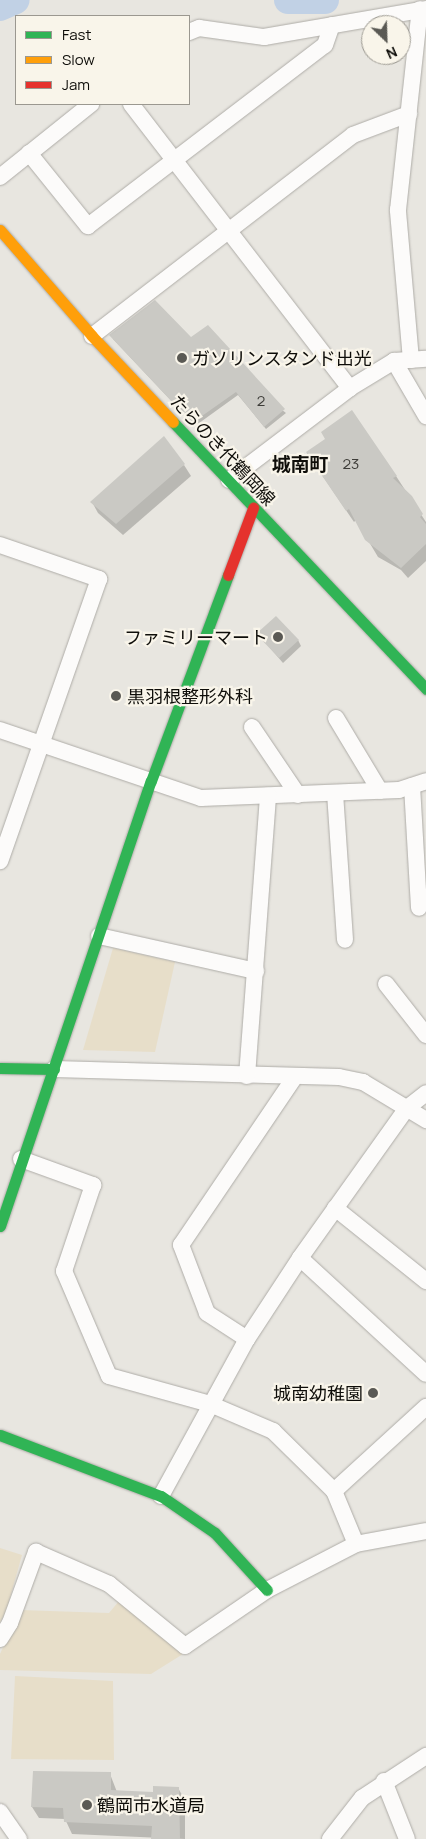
<!DOCTYPE html>
<html>
<head>
<meta charset="utf-8">
<style>
	body { margin:0 }
	#map { position:relative; width:426px; height:1839px; overflow:hidden; background:#e8e6e0; font-family:Manrope,"Noto Sans JP",sans-serif }
	div>[style] { position:absolute }
	.green>* { inset:0; background:#e7dec9 }
	.shadow>* { inset:0; background:#0003 }
	.river>* { height:28px; margin:-14px; padding:0 14px; transform-origin:14px; border-radius:14px; background:#c1d1e5 }
	.building>* { inset:0; background:#cac9c4 }
	.roads { filter:drop-shadow(0 0 1px #aeaca7) drop-shadow(0 0 1px #aeaca7) }
	.street>* { height:16px; margin:-8px; padding:0 8px; transform-origin:8px; border-radius:8px; background:#fcfbfa }
	.fast>* { height:11px; margin:-5.5px; padding:0 5.5px; transform-origin:5.5px; border-radius:5.5px; background:#30b455 }
	.slow>* { height:11px; margin:-5.5px; padding:0 5.5px; transform-origin:5.5px; border-radius:5.5px; background:#ff9f0a }
	.jam>* { height:11px; margin:-5.5px; padding:0 5.5px; transform-origin:5.5px; border-radius:5.5px; background:#e5322d }
	.dots>* { width:14px; height:14px; translate:-50% -50%; box-sizing:border-box; border:2px solid #f9f5ea; border-radius:50% }
	span { translate:-50% -50%; white-space:nowrap; text-align:center; line-height:1.15; -webkit-text-stroke:4.5px #f9f5ea; paint-order:stroke }
	.number-label { font-size:15px; color:#3d3c38 }
	.number-label span { -webkit-text-stroke-width:0 }
	.poi-label { font-size:18px; color:#0e0d09 }
	.left { translate:0 -50%; text-align:left }
	.right { translate:-100% -50%; text-align:right }
	.street-label { font-size:18px; color:#0e0d09 }
	.neighbourhood-label { font-size:19px; color:#0e0d09; font-weight:700 }
	.legend { position:absolute; left:15px; top:15px; width:175px; height:90px; box-sizing:border-box; background:#f9f5ea; border:1px solid #9b9890; margin:0; padding:6px 9px; list-style:none; font-size:15px; color:#0e0d09 }
	.legend li { display:flex; align-items:center; gap:10px; height:25px }
	.legend b { width:25px; border:1px solid #9b9890 }
	.north { position:absolute; left:361px; top:15px; width:50px; height:50px; box-sizing:border-box; background:#f9f5ea; border:1px solid #9b9890; border-radius:50%; rotate:156deg; font-size:14px; font-weight:700; line-height:20px; text-align:center; color:#0e0d09 }
	.north::after { content:''; display:block; margin:auto; width:18px; height:22px; background:#5a5954; clip-path:polygon(50% 0,100% 100%,50% 72%,0 100%) }
</style>
</head>
<body>
<div id="map">
	<div class="green">
		<i style="clip-path:polygon(113px 948px,175px 962px,155px 1052px,83px 1050px)"></i>
		<i style="clip-path:polygon(0 1548px,22px 1555px,6px 1612px,0 1622px)"></i>
		<i style="clip-path:polygon(119px 1601px,183px 1654px,151px 1674px,0 1670px,0 1654px,20px 1610px,109px 1613px)"></i>
		<i style="clip-path:polygon(15px 1676px,113px 1681px,114px 1760px,11px 1759px)"></i>
	</div>
	<div class="shadow">
		<i style="clip-path:polygon(113px 339px,191px 339px,286px 413px,266px 429px,238px 395px,195px 426px)"></i>
		<i style="clip-path:polygon(307px 453px,396px 476px,426px 522px,426px 561px,408px 578px,401px 570px,378px 557px,356px 520px,354px 522px)"></i>
		<i style="clip-path:polygon(184px 465px,191px 476px,123px 535px,98px 513px,92px 502px)"></i>
		<i style="clip-path:polygon(258px 634px,298px 640px,301px 646px,283px 663px)"></i>
		<i style="clip-path:polygon(110px 1774px,117px 1792px,154px 1794px,178px 1788px,185px 1800px,185px 1839px,72px 1834px,65px 1819px,39px 1818px,32px 1807px)"></i>
	</div>
	<div class="river">
		<i style="left:288px;top:0;width:37px"></i>
		<i style="left:0;top:7px;width:17px;rotate:-24deg"></i>
	</div>
	<div class="building">
		<i style="clip-path:polygon(155px 300px,191px 337px,208px 325px,285px 409px,264px 427px,236px 392px,192px 423px,109px 335px)"></i>
		<i style="clip-path:polygon(352px 410px,397px 476px,393px 478px,412px 496px,423px 514px,420px 517px,426px 524px,426px 544px,401px 568px,365px 540px,349px 509px,346px 511px,306px 452px,325px 439px,321px 432px)"></i>
		<i style="clip-path:polygon(164px 436px,185px 464px,116px 524px,90px 502px)"></i>
		<i style="clip-path:polygon(276px 616px,299px 640px,279px 658px,256px 634px)"></i>
		<i style="clip-path:polygon(33px 1771px,111px 1772px,111px 1790px,153px 1792px,153px 1786px,179px 1787px,180px 1839px,151px 1839px,152px 1826px,64px 1822px,63px 1808px,31px 1807px)"></i>
	</div>
	<div class="roads">
		<div class="street">
			<i style="left:189px;top:32px;width:11px;rotate:-22deg"></i>
			<i style="left:199px;top:28px;width:66px;rotate:7.9deg"></i>
			<i style="left:264px;top:37px;width:164px;rotate:-9.8deg"></i>
			<i style="left:131px;top:104px;width:359px;rotate:52.4deg"></i>
			<i style="left:29px;top:153px;width:94px;rotate:51.1deg"></i>
			<i style="left:88px;top:226px;width:298px;rotate:-37.4deg"></i>
			<i style="left:325px;top:45px;width:21px;rotate:-71deg"></i>
			<i style="left:0;top:177px;width:117px;rotate:-38.7deg"></i>
			<i style="left:92px;top:336px;width:329px;rotate:-37.6deg"></i>
			<i style="left:353px;top:135px;width:60px;rotate:-20.6deg"></i>
			<i style="left:411px;top:360px;width:151px;rotate:-95deg"></i>
			<i style="left:398px;top:210px;width:202px;rotate:-83.8deg"></i>
			<i style="left:394px;top:361px;width:64px;rotate:59.8deg"></i>
			<i style="left:229px;top:480px;width:152px;rotate:-37.2deg"></i>
			<i style="left:350px;top:388px;width:52px;rotate:-31.5deg"></i>
			<i style="left:394px;top:361px;width:32px;rotate:-4deg"></i>
			<i style="left:0;top:545px;width:105px;rotate:19deg"></i>
			<i style="left:99px;top:579px;width:299px;rotate:109.3deg"></i>
			<i style="left:336px;top:718px;width:85px;rotate:58.9deg"></i>
			<i style="left:252px;top:727px;width:82px;rotate:55.9deg"></i>
			<i style="left:0;top:730px;width:212px;rotate:18.7deg"></i>
			<i style="left:201px;top:798px;width:198px;rotate:-2.3deg"></i>
			<i style="left:399px;top:790px;width:28px;rotate:-18deg"></i>
			<i style="left:412px;top:786px;width:122px;rotate:86.7deg"></i>
			<i style="left:335px;top:793px;width:147px;rotate:86.1deg"></i>
			<i style="left:99px;top:936px;width:161px;rotate:12.6deg"></i>
			<i style="left:386px;top:984px;width:65px;rotate:51.9deg"></i>
			<i style="left:54px;top:1069px;width:285px;rotate:1.6deg"></i>
			<i style="left:339px;top:1077px;width:25px;rotate:12deg"></i>
			<i style="left:363px;top:1082px;width:74px;rotate:31.1deg"></i>
			<i style="left:247px;top:1076px;width:281px;rotate:-85.7deg"></i>
			<i style="left:21px;top:1159px;width:77px;rotate:19.9deg"></i>
			<i style="left:93px;top:1185px;width:91px;rotate:108.6deg"></i>
			<i style="left:64px;top:1271px;width:114px;rotate:66.8deg"></i>
			<i style="left:109px;top:1376px;width:105px;rotate:15.5deg"></i>
			<i style="left:210px;top:1404px;width:69px;rotate:23.2deg"></i>
			<i style="left:273px;top:1431px;width:86px;rotate:44.5deg"></i>
			<i style="left:334px;top:1491px;width:57px;rotate:67.5deg"></i>
			<i style="left:335px;top:1208px;width:117px;rotate:38.7deg"></i>
			<i style="left:300px;top:1258px;width:171px;rotate:42.6deg"></i>
			<i style="left:247px;top:1339px;width:48px;rotate:-147deg"></i>
			<i style="left:207px;top:1313px;width:73px;rotate:-110.9deg"></i>
			<i style="left:181px;top:1245px;width:202px;rotate:-55.9deg"></i>
			<i style="left:334px;top:1491px;width:125px;rotate:-42.4deg"></i>
			<i style="left:161px;top:1496px;width:179px;rotate:-61.3deg"></i>
			<i style="left:247px;top:1339px;width:97px;rotate:-56.8deg"></i>
			<i style="left:300px;top:1258px;width:184px;rotate:-54.5deg"></i>
			<i style="left:407px;top:1108px;width:24px;rotate:-38deg"></i>
			<i style="left:0;top:1639px;width:19px;rotate:-58deg"></i>
			<i style="left:10px;top:1623px;width:76px;rotate:-69.9deg"></i>
			<i style="left:36px;top:1552px;width:80px;rotate:23.7deg"></i>
			<i style="left:109px;top:1584px;width:98px;rotate:39.2deg"></i>
			<i style="left:185px;top:1646px;width:99px;rotate:-34.3deg"></i>
			<i style="left:267px;top:1590px;width:100px;rotate:-27.3deg"></i>
			<i style="left:356px;top:1544px;width:71px;rotate:-10.5deg"></i>
			<i style="left:384px;top:1781px;width:62px;rotate:68.4deg"></i>
			<i style="left:0;top:1812px;width:33px;rotate:55deg"></i>
			<i style="left:330px;top:1839px;width:52px;rotate:-52deg"></i>
			<i style="left:362px;top:1798px;width:77px;rotate:-33.3deg"></i>
		</div>
		<div class="fast">
			<i style="left:173px;top:422px;width:368px;rotate:46.5deg"></i>
			<i style="left:0;top:1068px;width:54px;rotate:1.1deg"></i>
			<i style="left:0;top:1226px;width:470px;rotate:-71.3deg"></i>
			<i style="left:151px;top:781px;width:220px;rotate:-69.5deg"></i>
			<i style="left:0;top:1435px;width:172px;rotate:20.8deg"></i>
			<i style="left:161px;top:1496px;width:65px;rotate:34.4deg"></i>
			<i style="left:215px;top:1533px;width:77px;rotate:47.6deg"></i>
		</div>
		<div class="slow">
			<i style="left:0;top:230px;width:140px;rotate:49deg"></i>
			<i style="left:92px;top:336px;width:118px;rotate:46.7deg"></i>
		</div>
		<div class="jam">
			<i style="left:228px;top:575px;width:72px;rotate:-69.5deg"></i>
		</div>
	</div>
	<div class="dots">
		<i style="left:182px;top:358px;background:#5a5954"></i>
		<i style="left:278px;top:637px;background:#5a5954"></i>
		<i style="left:116px;top:696px;background:#5a5954"></i>
		<i style="left:373px;top:1393px;background:#5a5954"></i>
		<i style="left:87px;top:1805px;background:#5a5954"></i>
	</div>
	<div class="number-label">
		<span style="left:261px;top:401px">2</span>
		<span style="left:351px;top:464px">23</span>
	</div>
	<div class="poi-label">
		<span class="left" style="left:192px;top:358px">ガソリンスタンド出光</span>
		<span class="right" style="left:268px;top:637px">ファミリーマート</span>
		<span class="left" style="left:127px;top:696px">黒羽根整形外科</span>
		<span class="right" style="left:363px;top:1393px">城南幼稚園</span>
		<span class="left" style="left:97px;top:1805px">鶴岡市水道局</span>
	</div>
	<div class="street-label">
		<span style="left:223px;top:450px;rotate:47deg">たらのき代鶴岡線</span>
	</div>
	<div class="neighbourhood-label">
		<span style="left:300px;top:465px">城南町</span>
	</div>
	<ul class="legend">
	<li><b style="height:6px;background:#30b455"></b>Fast</li>
	<li><b style="height:6px;background:#ff9f0a"></b>Slow</li>
	<li><b style="height:6px;background:#e5322d"></b>Jam</li>
	</ul>
	<div class="north">N</div>
</div>
</body>
</html>
